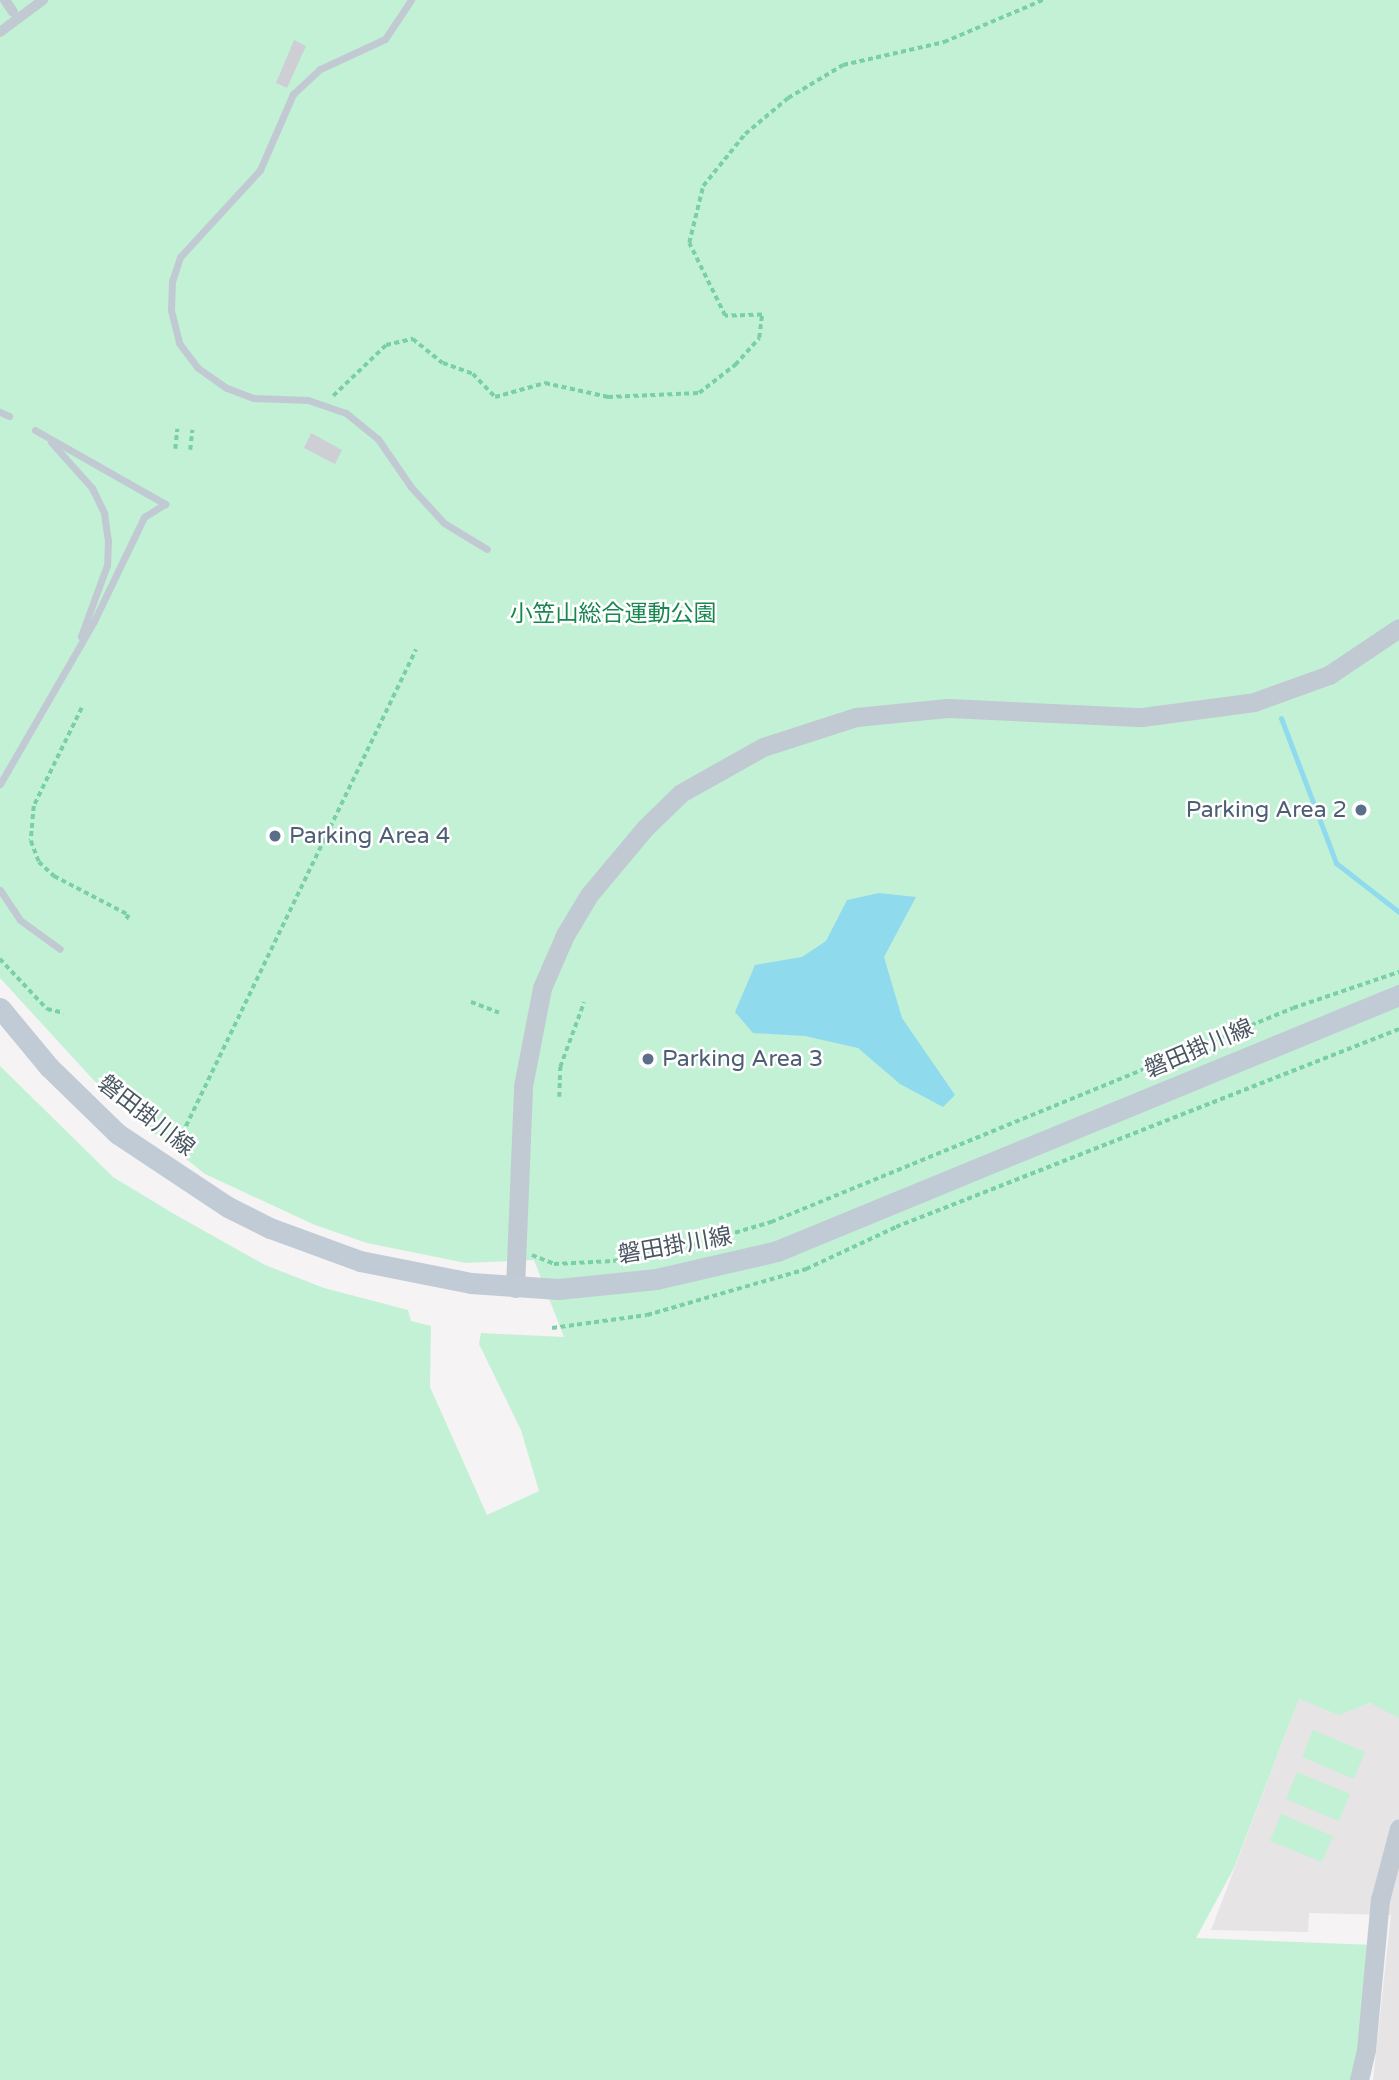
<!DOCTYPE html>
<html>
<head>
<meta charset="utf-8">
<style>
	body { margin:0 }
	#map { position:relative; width:1399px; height:2080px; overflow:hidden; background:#f5f3f3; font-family:"Varela Round","Noto Sans JP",sans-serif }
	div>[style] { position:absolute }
	.education>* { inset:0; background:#e6e4e5 }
	.green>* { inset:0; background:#c3f1d5 }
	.water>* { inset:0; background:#90daee }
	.stream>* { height:5px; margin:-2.5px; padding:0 2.5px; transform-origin:2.5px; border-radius:2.5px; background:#90daee }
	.building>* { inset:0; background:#cdcfd5 }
	.path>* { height:3.5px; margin-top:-1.75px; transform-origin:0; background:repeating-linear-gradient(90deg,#7ad0a6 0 5px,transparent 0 8.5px) }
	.service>* { height:7px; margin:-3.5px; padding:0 3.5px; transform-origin:3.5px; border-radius:3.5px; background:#c1cad2 }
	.pedestrian>* { height:10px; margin:-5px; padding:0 5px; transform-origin:5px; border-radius:5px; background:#c1cad2 }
	.tertiary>* { height:19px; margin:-9.5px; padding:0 9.5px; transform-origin:9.5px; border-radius:9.5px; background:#c1cad2 }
	.secondary>* { height:21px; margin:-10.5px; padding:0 10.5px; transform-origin:10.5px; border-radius:10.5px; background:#c1cbd6 }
	.pedestrian-bridge>* { height:10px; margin:-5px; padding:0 5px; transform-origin:5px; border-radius:5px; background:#c1cad2 }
	.dots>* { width:19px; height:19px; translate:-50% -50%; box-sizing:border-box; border:4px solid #fff; border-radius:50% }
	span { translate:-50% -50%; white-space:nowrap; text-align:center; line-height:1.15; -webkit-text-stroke:5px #fff; paint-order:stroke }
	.park-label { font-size:23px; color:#17864f }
	.service-label { font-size:23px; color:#4e5e75 }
	.right { translate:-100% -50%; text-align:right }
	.left { translate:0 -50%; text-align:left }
	.street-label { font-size:23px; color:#4a5661 }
</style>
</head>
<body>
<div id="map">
	<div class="education">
		<i style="clip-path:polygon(1299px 1699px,1339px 1714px,1370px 1703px,1399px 1715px,1399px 2080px,1373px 2080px,1391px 1915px,1309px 1913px,1308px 1932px,1211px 1930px)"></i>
	</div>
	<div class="green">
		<i style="clip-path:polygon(0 0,1399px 0,1399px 1718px,1370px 1703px,1339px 1715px,1299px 1699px,1234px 1868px,1196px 1938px,1374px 1945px,1358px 2080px,0 2080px,0 1066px,113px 1177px,174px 1214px,265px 1265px,324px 1288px,408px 1310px,411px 1321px,431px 1326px,430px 1387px,487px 1515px,539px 1491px,521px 1430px,479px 1344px,481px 1333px,564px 1337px,534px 1260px,466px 1263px,367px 1243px,315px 1225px,205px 1174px,110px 1098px,0 978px)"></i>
		<i style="clip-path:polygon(1313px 1730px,1365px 1752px,1354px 1779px,1302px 1757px)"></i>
		<i style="clip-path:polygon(1297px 1772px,1350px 1794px,1339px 1821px,1286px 1799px)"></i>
		<i style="clip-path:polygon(1281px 1814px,1333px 1836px,1322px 1862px,1270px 1841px)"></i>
	</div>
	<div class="water">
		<i style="clip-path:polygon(879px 893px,916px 897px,884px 957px,902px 1018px,955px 1095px,943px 1107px,900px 1084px,858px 1048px,805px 1036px,753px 1033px,735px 1012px,755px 965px,802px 957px,826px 941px,847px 900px)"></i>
	</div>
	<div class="stream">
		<i style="left:1281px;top:718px;width:155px;rotate:69.2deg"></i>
		<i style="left:1336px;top:863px;width:80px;rotate:37.9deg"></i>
	</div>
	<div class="building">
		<i style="clip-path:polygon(294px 40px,306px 46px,287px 88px,276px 83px)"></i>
		<i style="clip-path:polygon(311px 433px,342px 450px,335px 464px,304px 448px)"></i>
	</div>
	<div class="path">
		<i style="left:333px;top:396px;width:74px;rotate:-43.9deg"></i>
		<i style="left:386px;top:345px;width:28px;rotate:-13deg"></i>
		<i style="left:413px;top:339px;width:38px;rotate:39deg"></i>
		<i style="left:443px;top:363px;width:32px;rotate:20deg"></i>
		<i style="left:473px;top:374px;width:32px;rotate:46deg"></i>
		<i style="left:495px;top:397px;width:52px;rotate:-15.6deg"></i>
		<i style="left:545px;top:383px;width:65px;rotate:12.5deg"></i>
		<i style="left:608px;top:397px;width:91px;rotate:-2.5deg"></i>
		<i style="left:699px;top:393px;width:46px;rotate:-37.9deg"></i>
		<i style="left:735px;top:365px;width:36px;rotate:-48deg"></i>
		<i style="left:759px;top:338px;width:23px;rotate:-83deg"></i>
		<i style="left:762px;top:315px;width:37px;rotate:178deg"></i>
		<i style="left:725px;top:316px;width:81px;rotate:-116.3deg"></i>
		<i style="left:689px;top:243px;width:59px;rotate:-76.2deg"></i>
		<i style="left:703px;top:186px;width:67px;rotate:-51.1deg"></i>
		<i style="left:745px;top:134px;width:56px;rotate:-39.9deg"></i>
		<i style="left:788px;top:98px;width:64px;rotate:-31deg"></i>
		<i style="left:843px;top:65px;width:104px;rotate:-12.8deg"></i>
		<i style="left:944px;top:42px;width:108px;rotate:-23deg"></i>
		<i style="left:175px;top:449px;width:20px;rotate:-84deg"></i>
		<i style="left:190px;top:450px;width:20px;rotate:-84deg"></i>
		<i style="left:82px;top:708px;width:109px;rotate:116.1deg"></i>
		<i style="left:34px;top:806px;width:35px;rotate:95deg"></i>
		<i style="left:31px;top:841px;width:22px;rotate:69deg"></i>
		<i style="left:39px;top:862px;width:21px;rotate:43deg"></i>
		<i style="left:54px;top:876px;width:85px;rotate:27.5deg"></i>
		<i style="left:129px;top:915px;width:6px;rotate:121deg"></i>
		<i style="left:0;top:959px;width:69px;rotate:46.8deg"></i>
		<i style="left:47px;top:1009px;width:17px;rotate:13deg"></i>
		<i style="left:471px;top:1002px;width:30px;rotate:21deg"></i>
		<i style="left:559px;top:1097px;width:30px;rotate:-88deg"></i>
		<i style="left:560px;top:1067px;width:69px;rotate:-69.7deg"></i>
		<i style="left:182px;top:1153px;width:19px;rotate:-90deg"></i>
		<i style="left:182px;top:1134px;width:538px;rotate:-64.24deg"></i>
		<i style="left:532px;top:1255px;width:24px;rotate:22deg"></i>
		<i style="left:554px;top:1264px;width:59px;rotate:-2.9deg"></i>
		<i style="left:613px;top:1261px;width:74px;rotate:-10.9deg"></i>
		<i style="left:686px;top:1247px;width:89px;rotate:-16.4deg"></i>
		<i style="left:771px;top:1222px;width:564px;rotate:-22.29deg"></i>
		<i style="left:1293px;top:1008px;width:112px;rotate:-18.8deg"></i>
		<i style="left:552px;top:1328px;width:96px;rotate:-7.8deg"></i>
		<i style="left:647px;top:1315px;width:166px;rotate:-16.1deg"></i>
		<i style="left:806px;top:1269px;width:99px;rotate:-25deg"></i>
		<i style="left:896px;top:1227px;width:541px;rotate:-21.49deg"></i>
	</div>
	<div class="service">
		<i style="left:411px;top:0;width:47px;rotate:123.7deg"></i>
		<i style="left:385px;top:39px;width:72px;rotate:155.2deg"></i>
		<i style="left:320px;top:69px;width:37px;rotate:137deg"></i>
		<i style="left:293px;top:94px;width:83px;rotate:113.5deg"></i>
		<i style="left:260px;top:170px;width:118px;rotate:132.6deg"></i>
		<i style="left:180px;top:257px;width:25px;rotate:108deg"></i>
		<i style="left:172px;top:281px;width:29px;rotate:92deg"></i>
		<i style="left:171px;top:310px;width:34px;rotate:76deg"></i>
		<i style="left:179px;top:343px;width:31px;rotate:53deg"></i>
		<i style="left:198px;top:368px;width:35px;rotate:35deg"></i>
		<i style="left:227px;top:388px;width:28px;rotate:21deg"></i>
		<i style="left:253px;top:398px;width:55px;rotate:2.1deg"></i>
		<i style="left:308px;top:400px;width:40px;rotate:18.9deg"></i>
		<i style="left:346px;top:413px;width:41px;rotate:39.1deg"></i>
		<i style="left:378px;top:439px;width:58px;rotate:55.5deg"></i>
		<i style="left:411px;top:487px;width:49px;rotate:47.5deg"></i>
		<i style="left:444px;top:523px;width:50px;rotate:31.2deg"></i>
		<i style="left:0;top:412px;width:10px;rotate:24deg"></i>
		<i style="left:35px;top:430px;width:150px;rotate:29.6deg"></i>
		<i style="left:51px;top:442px;width:62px;rotate:48.3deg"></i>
		<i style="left:92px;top:488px;width:28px;rotate:64deg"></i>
		<i style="left:104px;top:513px;width:27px;rotate:82deg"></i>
		<i style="left:108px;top:540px;width:25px;rotate:92deg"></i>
		<i style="left:107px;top:565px;width:76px;rotate:110.1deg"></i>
		<i style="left:0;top:784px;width:188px;rotate:-60deg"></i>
		<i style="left:94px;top:621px;width:115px;rotate:-64.3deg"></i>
		<i style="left:144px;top:517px;width:25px;rotate:-32deg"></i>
		<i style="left:0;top:890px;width:36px;rotate:56deg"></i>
		<i style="left:20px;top:920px;width:49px;rotate:35.9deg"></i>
	</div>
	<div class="pedestrian">
		<i style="left:0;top:32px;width:54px;rotate:-36.7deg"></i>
	</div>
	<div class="tertiary">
		<i style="left:515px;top:1288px;width:202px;rotate:-87.7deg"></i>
		<i style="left:523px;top:1086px;width:100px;rotate:-79deg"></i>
		<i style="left:542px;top:988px;width:58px;rotate:-66.5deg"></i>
		<i style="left:565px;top:935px;width:47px;rotate:-59deg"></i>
		<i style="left:589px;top:895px;width:87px;rotate:-50.1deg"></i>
		<i style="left:645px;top:828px;width:50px;rotate:-44.2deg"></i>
		<i style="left:681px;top:793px;width:94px;rotate:-29.3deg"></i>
		<i style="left:763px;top:747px;width:98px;rotate:-17.9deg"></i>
		<i style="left:856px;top:717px;width:92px;rotate:-5.6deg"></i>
		<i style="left:948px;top:708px;width:194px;rotate:2.7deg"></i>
		<i style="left:1142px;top:717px;width:113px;rotate:-7.6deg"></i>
		<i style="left:1254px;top:702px;width:80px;rotate:-19.8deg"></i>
		<i style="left:1329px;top:675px;width:84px;rotate:-33.9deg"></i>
		<i style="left:1359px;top:2080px;width:31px;rotate:-77deg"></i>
		<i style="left:1366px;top:2050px;width:151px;rotate:-84.7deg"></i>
		<i style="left:1380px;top:1900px;width:74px;rotate:-75.2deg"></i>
	</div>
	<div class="secondary">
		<i style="left:0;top:1008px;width:77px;rotate:50.3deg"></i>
		<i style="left:49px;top:1067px;width:96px;rotate:44.2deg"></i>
		<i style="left:118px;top:1134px;width:132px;rotate:33.6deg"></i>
		<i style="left:228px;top:1207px;width:47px;rotate:26.6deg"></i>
		<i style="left:270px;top:1228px;width:96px;rotate:20.1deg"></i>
		<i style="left:360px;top:1261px;width:113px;rotate:11.2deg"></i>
		<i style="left:471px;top:1283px;width:87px;rotate:3.9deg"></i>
		<i style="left:558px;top:1289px;width:99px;rotate:-5.8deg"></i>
		<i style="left:656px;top:1279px;width:124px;rotate:-13deg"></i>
		<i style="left:777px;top:1251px;width:673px;rotate:-22.37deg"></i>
	</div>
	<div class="pedestrian-bridge">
		<i style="left:5px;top:0;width:14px;rotate:56deg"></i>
	</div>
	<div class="dots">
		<i style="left:1361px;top:810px;background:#5c6f8a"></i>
		<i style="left:275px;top:836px;background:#5c6f8a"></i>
		<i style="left:648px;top:1059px;background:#5c6f8a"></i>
	</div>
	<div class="park-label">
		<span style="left:613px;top:614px">小笠山総合運動公園</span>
	</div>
	<div class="service-label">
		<span class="right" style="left:1347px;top:810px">Parking Area 2</span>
		<span class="left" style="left:289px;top:836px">Parking Area 4</span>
		<span class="left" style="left:662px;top:1059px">Parking Area 3</span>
	</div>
	<div class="street-label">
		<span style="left:1199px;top:1049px;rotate:-23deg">磐田掛川線</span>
		<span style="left:146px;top:1116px;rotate:38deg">磐田掛川線</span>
		<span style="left:675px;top:1246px;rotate:-10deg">磐田掛川線</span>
	</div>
</div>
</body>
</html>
